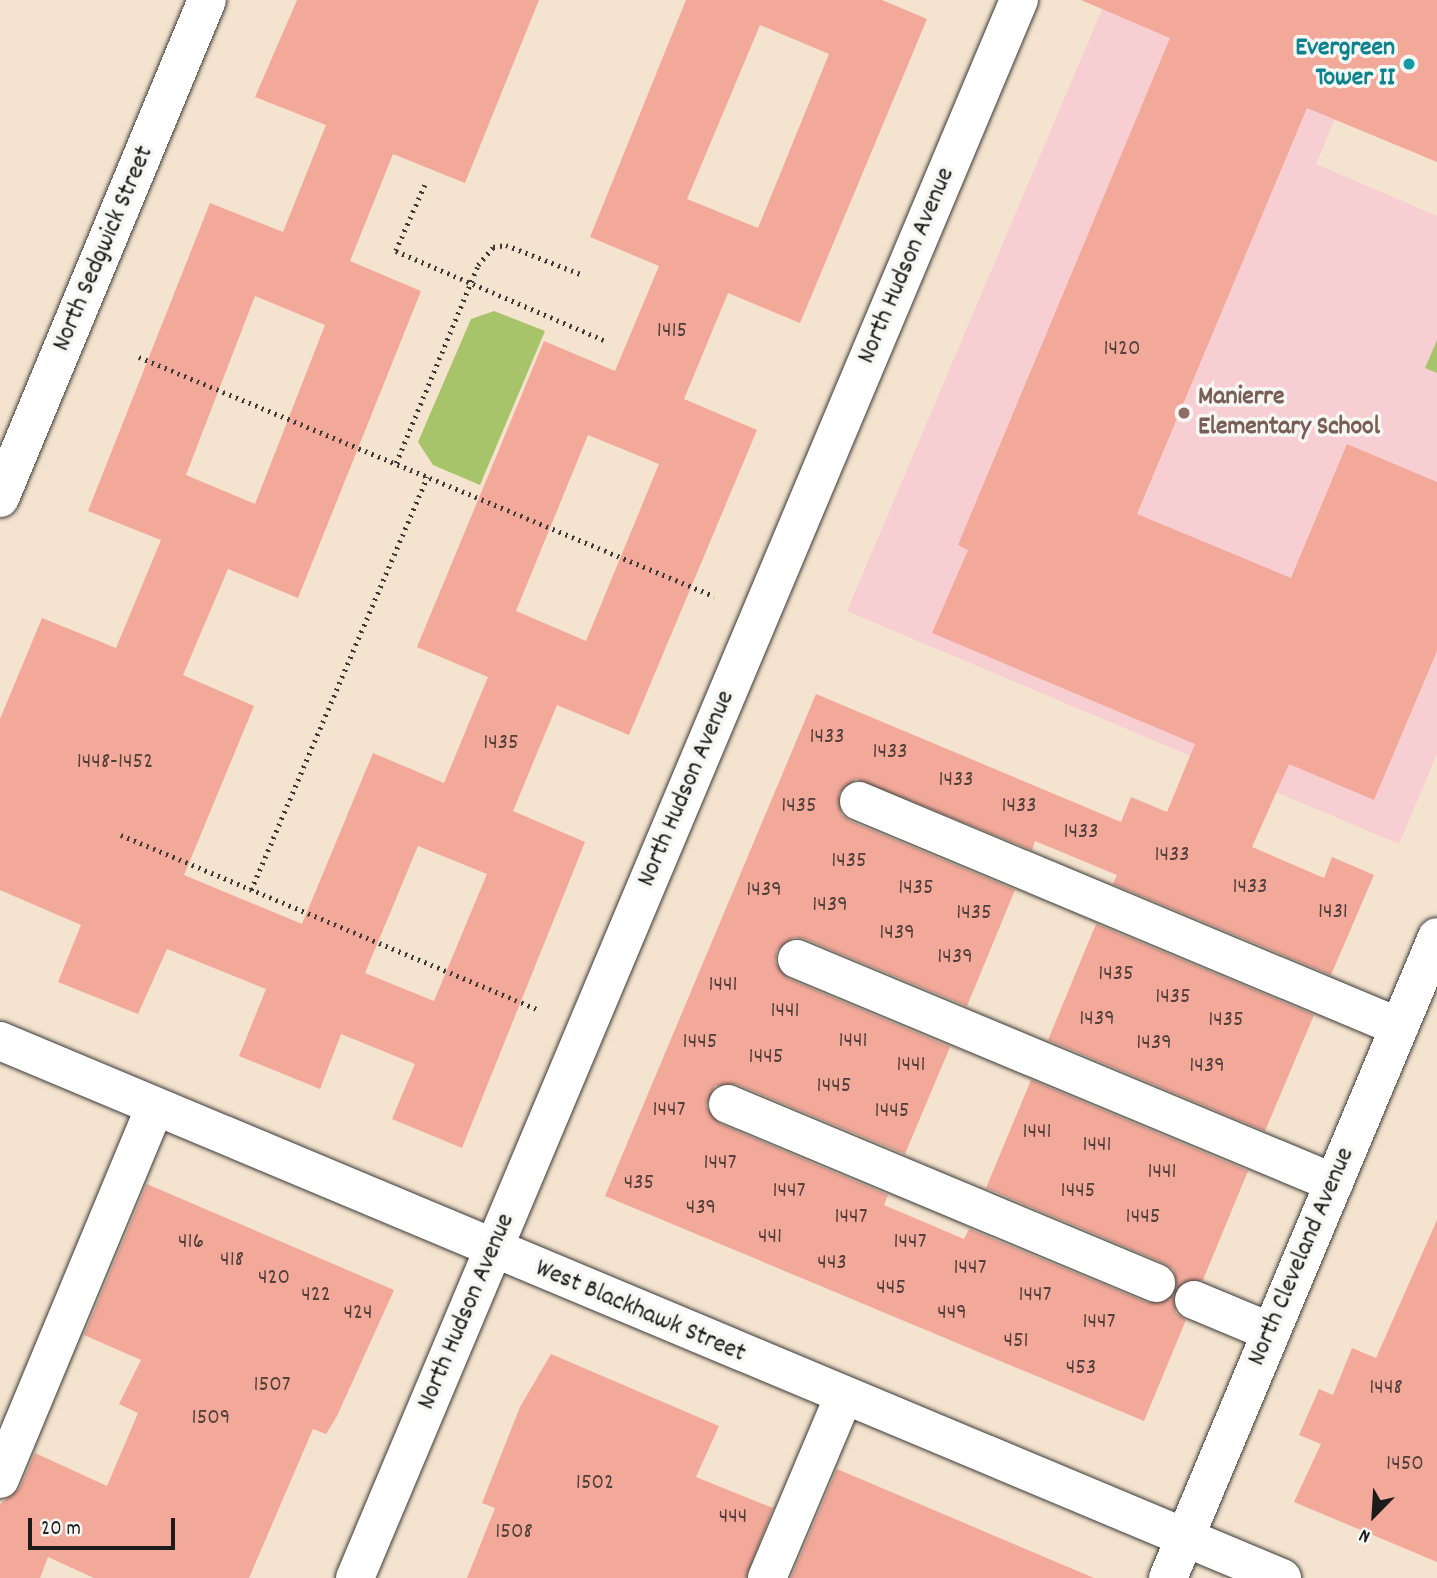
<!DOCTYPE html>
<html>
<head>
<meta charset="utf-8">
<style>
	body { margin:0 }
	#map { position:relative; width:1437px; height:1578px; overflow:hidden; background:#f4e3ce; font-family:Dekko,sans-serif }
	div>[style] { position:absolute }
	.built>* { inset:0; background:#f7cfd2 }
	.green>* { inset:0; background:#a8c46b }
	.building>* { inset:0; background:#f3a999 }
	.path>* { height:4.5px; margin-top:-2.25px; transform-origin:0; background:repeating-linear-gradient(90deg,#3c3a37 0 2px,transparent 0 7px) }
	.roads { filter:drop-shadow(0 0 2px #3c3a37) drop-shadow(0 0 2px #3c3a37) }
	.minor>* { height:38px; margin:-19px; padding:0 19px; transform-origin:19px; border-radius:19px; background:#fff }
	.dots>* { width:19px; height:19px; translate:-50% -50%; box-sizing:border-box; border:4px solid #f6f6f2; border-radius:50% }
	span { translate:-50% -50%; white-space:nowrap; text-align:center; line-height:1.15; -webkit-text-stroke:7px #f6f6f2; paint-order:stroke }
	.number-label { font-size:23px; color:#523f3b }
	.number-label span { -webkit-text-stroke-width:0 }
	.culture-label { font-size:26px; color:#0d838f; font-weight:700 }
	.right { translate:-100% -50%; text-align:right }
	.street-label { font-size:26px; color:#1c1c1c }
	.education-label { font-size:26px; color:#785e54; font-weight:700 }
	.left { translate:0 -50%; text-align:left }
	.north { position:absolute; left:1339px; top:1480px; width:70px; height:70px; -webkit-text-stroke:5px #f6f6f2; paint-order:stroke; rotate:204deg; font-size:19px; font-weight:700; line-height:28px; text-align:center; color:#1c1c1c }
	.north::after { content:''; display:block; margin:auto; width:24px; height:32px; background:#1c1c1c; clip-path:polygon(50% 0,100% 100%,50% 72%,0 100%) }
	.scale { position:absolute; left:28px; top:1518px; width:147px; height:32px; box-sizing:border-box; border:4px solid #1c1c1c; border-top:0; padding-left:9px; font-size:21px; line-height:24px; white-space:nowrap; color:#1c1c1c; -webkit-text-stroke:5px #f6f6f2; paint-order:stroke }
</style>
</head>
<body>
<div id="map">
	<div class="built">
		<i style="clip-path:polygon(1106px 0,1385px 0,1316px 164px,1437px 216px,1437px 754px,1399px 844px,847px 611px)"></i>
	</div>
	<div class="green">
		<i style="clip-path:polygon(494px 311px,545px 331px,480px 485px,433px 465px,418px 442px,471px 319px)"></i>
		<i style="clip-path:polygon(1437px 340px,1437px 373px,1425px 368px)"></i>
	</div>
	<div class="building">
		<i style="clip-path:polygon(evenodd,297px 0,539px 0,465px 183px,393px 154px,350px 261px,421px 291px,298px 598px,228px 569px,183px 675px,254px 706px,184px 875px,302px 924px,373px 753px,444px 783px,488px 677px,417px 647px,544px 341px,615px 371px,659px 266px,590px 237px,686px 0,882px 0,927px 19px,800px 323px,728px 293px,684px 399px,757px 430px,629px 735px,557px 705px,513px 811px,585px 842px,462px 1148px,392px 1119px,415px 1064px,341px 1034px,320px 1089px,239px 1056px,266px 989px,167px 949px,138px 1014px,58px 982px,81px 925px,0 890px,0 719px,42px 618px,116px 648px,161px 540px,88px 511px,210px 203px,283px 232px,326px 125px,255px 97px,297px 0,760px 25px,829px 54px,758px 228px,687px 199px,760px 25px,297px 0,255px 296px,325px 325px,255px 504px,186px 475px,255px 296px,297px 0,588px 435px,659px 464px,586px 641px,516px 611px,588px 435px,297px 0,418px 846px,487px 874px,434px 1001px,365px 973px,418px 846px)"></i>
		<i style="clip-path:polygon(1081px 0,1437px 0,1437px 162px,1307px 108px,1137px 514px,1291px 578px,1347px 444px,1437px 482px,1437px 651px,1374px 800px,1289px 764px,1252px 847px,1324px 878px,1332px 857px,1374px 875px,1331px 975px,1113px 884px,1117px 875px,1035px 841px,1032px 850px,856px 779px,839px 793px,841px 814px,850px 821px,1015px 890px,967px 1006px,805px 939px,794px 937px,777px 950px,775px 962px,789px 979px,950px 1047px,905px 1154px,736px 1084px,715px 1086px,706px 1106px,720px 1124px,888px 1195px,884px 1205px,964px 1239px,969px 1229px,1148px 1303px,1173px 1295px,1176px 1313px,1186px 1320px,1144px 1421px,605px 1196px,816px 694px,1121px 822px,1131px 797px,1167px 812px,1195px 744px,932px 633px,968px 550px,958px 545px,1170px 38px)"></i>
		<i style="clip-path:polygon(1096px 924px,1314px 1015px,1265px 1131px,1048px 1040px)"></i>
		<i style="clip-path:polygon(1031px 1080px,1248px 1171px,1203px 1280px,1177px 1288px,1174px 1270px,1164px 1263px,986px 1188px)"></i>
		<i style="clip-path:polygon(147px 1184px,394px 1290px,337px 1416px,326px 1434px,313px 1429px,249px 1578px,94px 1578px,48px 1557px,40px 1578px,0 1578px,0 1504px,20px 1488px,35px 1453px,107px 1486px,138px 1413px,119px 1404px,141px 1360px,84px 1335px)"></i>
		<i style="clip-path:polygon(1437px 1220px,1437px 1562px,1294px 1502px,1321px 1444px,1299px 1435px,1319px 1389px,1333px 1395px,1352px 1348px,1376px 1358px)"></i>
		<i style="clip-path:polygon(551px 1354px,719px 1426px,696px 1477px,773px 1508px,746px 1578px,467px 1578px,495px 1508px,482px 1503px,520px 1407px)"></i>
		<i style="clip-path:polygon(837px 1469px,1094px 1578px,791px 1578px)"></i>
	</div>
	<div class="path">
		<i style="left:425px;top:185px;width:72px;rotate:113.7deg"></i>
		<i style="left:396px;top:251px;width:226px;rotate:23.2deg"></i>
		<i style="left:139px;top:357px;width:623px;rotate:22.57deg"></i>
		<i style="left:396px;top:463px;width:214px;rotate:-67.5deg"></i>
		<i style="left:478px;top:265px;width:23px;rotate:-50deg"></i>
		<i style="left:493px;top:247px;width:13px;rotate:-9deg"></i>
		<i style="left:506px;top:245px;width:83px;rotate:21.3deg"></i>
		<i style="left:121px;top:835px;width:454px;rotate:22.7deg"></i>
		<i style="left:251px;top:890px;width:449px;rotate:-66.9deg"></i>
	</div>
	<div class="roads">
		<div class="minor">
			<i style="left:0;top:498px;width:539px;rotate:-67.43deg"></i>
			<i style="left:859px;top:801px;width:585px;rotate:22.71deg"></i>
			<i style="left:797px;top:959px;width:582px;rotate:22.64deg"></i>
			<i style="left:0;top:1041px;width:1390px;rotate:22.73deg"></i>
			<i style="left:728px;top:1104px;width:464px;rotate:22.7deg"></i>
			<i style="left:1194px;top:1300px;width:83px;rotate:22.6deg"></i>
			<i style="left:0;top:1479px;width:403px;rotate:-67.4deg"></i>
			<i style="left:355px;top:1578px;width:1712px;rotate:-67.18deg"></i>
			<i style="left:767px;top:1578px;width:195px;rotate:-67.1deg"></i>
			<i style="left:1168px;top:1578px;width:695px;rotate:-67.23deg"></i>
		</div>
	</div>
	<div class="dots">
		<i style="left:1409px;top:64px;background:#0f9aa8"></i>
		<i style="left:1184px;top:413px;background:#8d6e63"></i>
	</div>
	<div class="number-label">
		<span style="left:672px;top:332px">1415</span>
		<span style="left:1122px;top:350px">1420</span>
		<span style="left:827px;top:738px">1433</span>
		<span style="left:501px;top:744px">1435</span>
		<span style="left:890px;top:753px">1433</span>
		<span style="left:115px;top:763px">1448-1452</span>
		<span style="left:956px;top:781px">1433</span>
		<span style="left:799px;top:807px">1435</span>
		<span style="left:1019px;top:807px">1433</span>
		<span style="left:1081px;top:833px">1433</span>
		<span style="left:1172px;top:856px">1433</span>
		<span style="left:849px;top:862px">1435</span>
		<span style="left:1250px;top:888px">1433</span>
		<span style="left:916px;top:889px">1435</span>
		<span style="left:764px;top:891px">1439</span>
		<span style="left:830px;top:906px">1439</span>
		<span style="left:1333px;top:913px">1431</span>
		<span style="left:974px;top:914px">1435</span>
		<span style="left:897px;top:934px">1439</span>
		<span style="left:955px;top:958px">1439</span>
		<span style="left:1116px;top:975px">1435</span>
		<span style="left:723px;top:986px">1441</span>
		<span style="left:1173px;top:998px">1435</span>
		<span style="left:785px;top:1012px">1441</span>
		<span style="left:1097px;top:1020px">1439</span>
		<span style="left:1226px;top:1021px">1435</span>
		<span style="left:853px;top:1042px">1441</span>
		<span style="left:700px;top:1043px">1445</span>
		<span style="left:1154px;top:1044px">1439</span>
		<span style="left:766px;top:1058px">1445</span>
		<span style="left:911px;top:1066px">1441</span>
		<span style="left:1207px;top:1067px">1439</span>
		<span style="left:834px;top:1087px">1445</span>
		<span style="left:669px;top:1111px">1447</span>
		<span style="left:892px;top:1112px">1445</span>
		<span style="left:1037px;top:1133px">1441</span>
		<span style="left:1097px;top:1146px">1441</span>
		<span style="left:720px;top:1164px">1447</span>
		<span style="left:1162px;top:1173px">1441</span>
		<span style="left:639px;top:1184px">435</span>
		<span style="left:789px;top:1192px">1447</span>
		<span style="left:1078px;top:1192px">1445</span>
		<span style="left:701px;top:1209px">439</span>
		<span style="left:851px;top:1218px">1447</span>
		<span style="left:1143px;top:1218px">1445</span>
		<span style="left:770px;top:1238px">441</span>
		<span style="left:191px;top:1243px">416</span>
		<span style="left:910px;top:1243px">1447</span>
		<span style="left:232px;top:1261px">418</span>
		<span style="left:832px;top:1264px">443</span>
		<span style="left:970px;top:1269px">1447</span>
		<span style="left:274px;top:1279px">420</span>
		<span style="left:891px;top:1289px">445</span>
		<span style="left:316px;top:1296px">422</span>
		<span style="left:1035px;top:1296px">1447</span>
		<span style="left:358px;top:1314px">424</span>
		<span style="left:952px;top:1314px">449</span>
		<span style="left:1099px;top:1323px">1447</span>
		<span style="left:1016px;top:1342px">451</span>
		<span style="left:1081px;top:1369px">453</span>
		<span style="left:272px;top:1386px">1507</span>
		<span style="left:1386px;top:1389px">1448</span>
		<span style="left:211px;top:1419px">1509</span>
		<span style="left:1405px;top:1465px">1450</span>
		<span style="left:595px;top:1484px">1502</span>
		<span style="left:733px;top:1518px">444</span>
		<span style="left:514px;top:1533px">1508</span>
	</div>
	<div class="culture-label">
		<span class="right" style="left:1395px;top:64px">Evergreen<br>Tower II</span>
	</div>
	<div class="street-label">
		<span style="left:104px;top:249px;rotate:-67deg">North Sedgwick Street</span>
		<span style="left:907px;top:266px;rotate:-67deg">North Hudson Avenue</span>
		<span style="left:687px;top:789px;rotate:-67deg">North Hudson Avenue</span>
		<span style="left:1302px;top:1257px;rotate:-67deg">North Cleveland Avenue</span>
		<span style="left:467px;top:1312px;rotate:-67deg">North Hudson Avenue</span>
		<span style="left:640px;top:1312px;rotate:23deg">West Blackhawk Street</span>
	</div>
	<div class="education-label">
		<span class="left" style="left:1198px;top:413px">Manierre<br>Elementary School</span>
	</div>
	<div class="north">N</div>
	<div class="scale">20 m</div>
</div>
</body>
</html>
